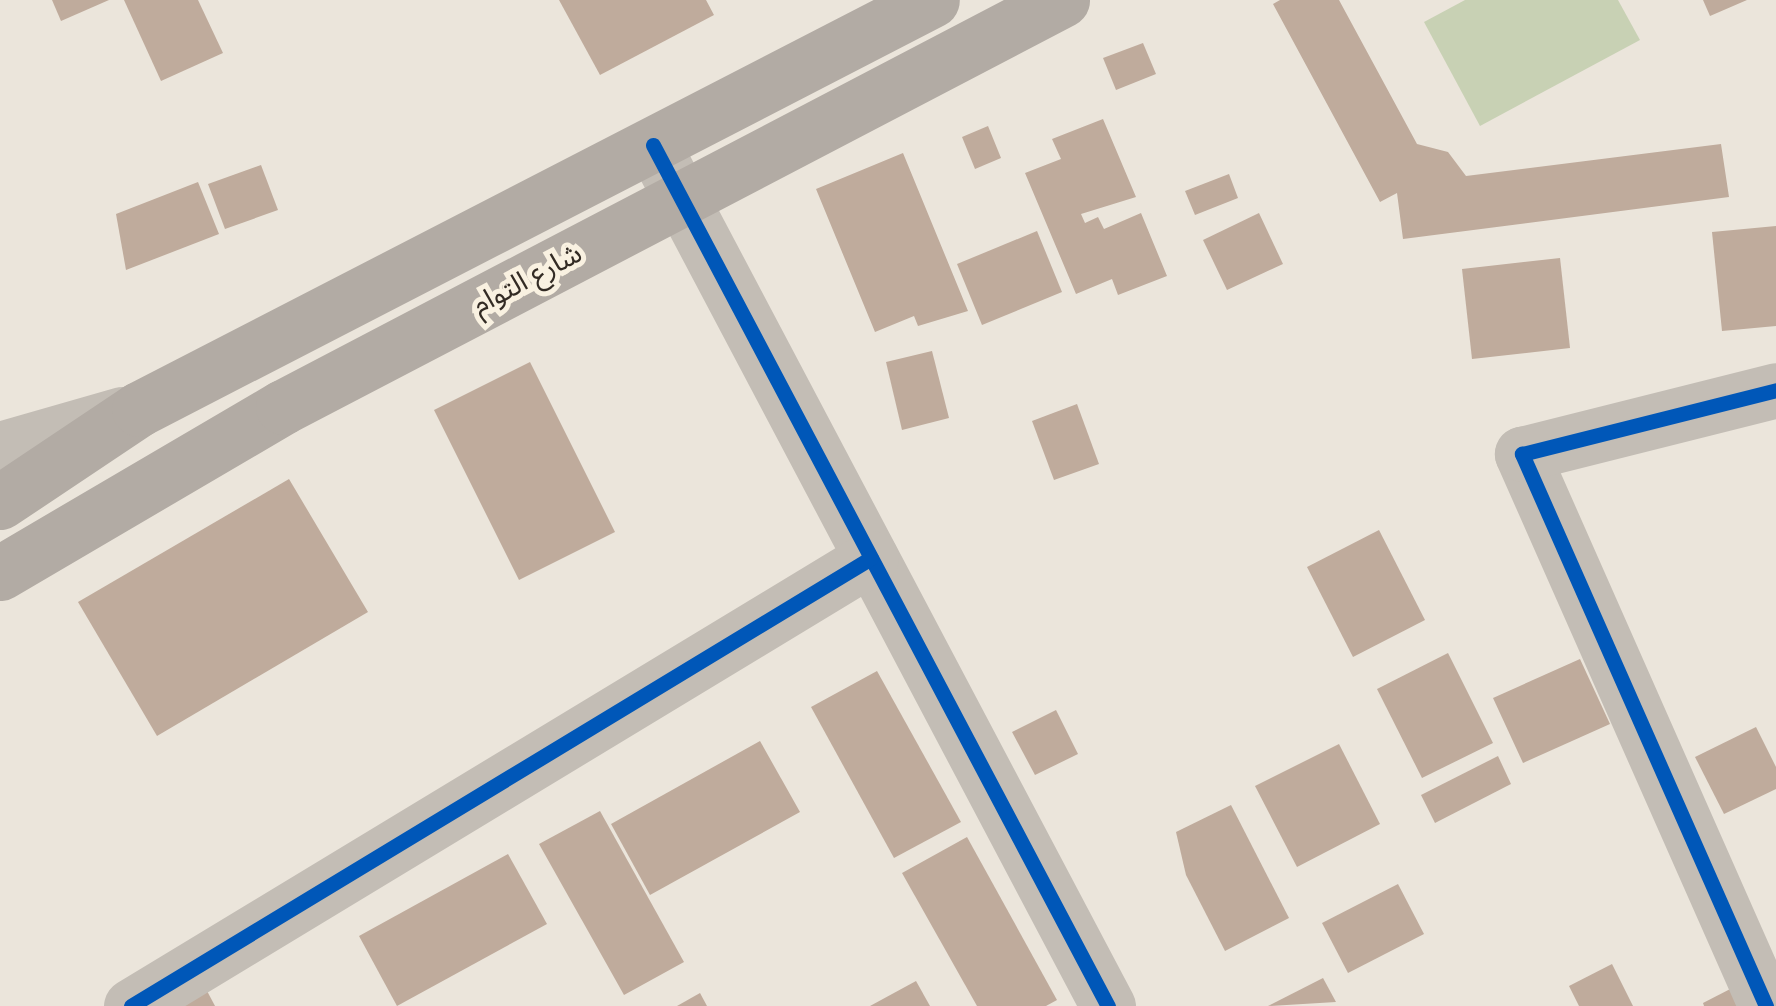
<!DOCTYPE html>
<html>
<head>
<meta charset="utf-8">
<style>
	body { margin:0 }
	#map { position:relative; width:1776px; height:1006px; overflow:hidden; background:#ebe5db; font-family:Roboto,"Noto Sans Arabic",sans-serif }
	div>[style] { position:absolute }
	.green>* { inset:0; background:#c8d1b4 }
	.building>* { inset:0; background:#bfab9c }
	.minor>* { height:55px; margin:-27.5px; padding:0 27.5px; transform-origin:27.5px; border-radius:27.5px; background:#c3bdb5 }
	.major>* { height:55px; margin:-27.5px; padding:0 27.5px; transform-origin:27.5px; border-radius:27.5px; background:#b2aba4 }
	.cycleway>* { height:15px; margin:-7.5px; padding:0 7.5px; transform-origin:7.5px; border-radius:7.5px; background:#0057b8 }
	span { translate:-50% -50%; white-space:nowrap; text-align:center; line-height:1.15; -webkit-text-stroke:10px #f9f1e1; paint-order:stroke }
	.street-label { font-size:28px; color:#332b24 }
</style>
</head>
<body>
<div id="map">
	<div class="green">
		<i style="clip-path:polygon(1465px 0,1618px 0,1640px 40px,1480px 126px,1424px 22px)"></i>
	</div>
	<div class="building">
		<i style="clip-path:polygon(52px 0,109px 0,61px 21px)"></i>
		<i style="clip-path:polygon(124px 0,198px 0,223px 53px,161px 81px)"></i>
		<i style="clip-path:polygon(559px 0,706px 0,714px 15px,600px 75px)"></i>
		<i style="clip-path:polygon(1280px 0,1339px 0,1417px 144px,1448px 152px,1466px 176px,1721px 144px,1729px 197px,1403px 239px,1397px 193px,1380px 202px,1273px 4px)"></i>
		<i style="clip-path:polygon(1703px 0,1747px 0,1710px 16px)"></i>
		<i style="clip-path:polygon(1143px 43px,1156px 74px,1116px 90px,1103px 58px)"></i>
		<i style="clip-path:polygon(1103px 119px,1136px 197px,1081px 214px,1085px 223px,1098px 217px,1104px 229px,1141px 213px,1167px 276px,1118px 295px,1112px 279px,1076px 294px,1025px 173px,1061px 159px,1052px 139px)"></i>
		<i style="clip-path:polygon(988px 126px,1001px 158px,975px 169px,962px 137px)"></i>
		<i style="clip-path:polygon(903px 153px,968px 311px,918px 326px,914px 316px,875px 332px,816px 189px)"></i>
		<i style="clip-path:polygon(261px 165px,278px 210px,225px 229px,208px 184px)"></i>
		<i style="clip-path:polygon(1229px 174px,1238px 198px,1195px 215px,1185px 191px)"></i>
		<i style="clip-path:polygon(198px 182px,219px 234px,126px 270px,116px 214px)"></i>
		<i style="clip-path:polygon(1259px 213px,1283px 264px,1227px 290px,1203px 240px)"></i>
		<i style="clip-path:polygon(1776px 226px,1776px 326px,1722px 331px,1712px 232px)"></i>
		<i style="clip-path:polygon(1037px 231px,1062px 292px,982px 325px,957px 264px)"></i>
		<i style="clip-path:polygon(1560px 258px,1570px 348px,1472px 359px,1462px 269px)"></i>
		<i style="clip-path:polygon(932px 351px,949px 418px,902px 430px,886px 362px)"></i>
		<i style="clip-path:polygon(530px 362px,615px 532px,519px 580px,434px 410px)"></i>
		<i style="clip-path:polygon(1077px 404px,1099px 464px,1054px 480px,1032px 421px)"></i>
		<i style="clip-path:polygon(289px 479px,368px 612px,157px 736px,78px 602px)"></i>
		<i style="clip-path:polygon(1379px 530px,1425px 620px,1353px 657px,1307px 567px)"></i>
		<i style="clip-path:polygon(1448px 653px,1493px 743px,1422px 778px,1377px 689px)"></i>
		<i style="clip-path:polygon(1580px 659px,1610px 724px,1523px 763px,1493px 698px)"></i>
		<i style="clip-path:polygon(877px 671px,961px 822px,894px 858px,811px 707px)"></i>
		<i style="clip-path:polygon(1056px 710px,1078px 754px,1035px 775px,1012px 732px)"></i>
		<i style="clip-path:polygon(1756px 727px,1776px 767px,1776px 789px,1724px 814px,1695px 757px)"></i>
		<i style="clip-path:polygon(760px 741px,800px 812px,650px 895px,611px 824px)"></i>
		<i style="clip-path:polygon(1339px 744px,1380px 824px,1297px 867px,1255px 786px)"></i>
		<i style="clip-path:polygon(1498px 756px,1511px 784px,1435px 823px,1421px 795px)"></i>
		<i style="clip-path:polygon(1231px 805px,1289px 918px,1225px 951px,1186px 875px,1176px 832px)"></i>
		<i style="clip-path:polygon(600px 811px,684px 962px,624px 995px,539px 844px)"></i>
		<i style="clip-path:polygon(967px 837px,1057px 1000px,1046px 1006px,977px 1006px,902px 873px)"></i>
		<i style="clip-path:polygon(508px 854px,547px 924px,397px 1006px,359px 936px)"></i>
		<i style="clip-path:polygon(1398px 884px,1424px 934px,1348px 973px,1322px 923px)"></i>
		<i style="clip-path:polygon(1612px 964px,1633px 1006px,1579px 1006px,1569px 986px)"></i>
		<i style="clip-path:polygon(198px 974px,215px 1006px,164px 1006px)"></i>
		<i style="clip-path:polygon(1323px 978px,1336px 1002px,1268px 1006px)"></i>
		<i style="clip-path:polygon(916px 981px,930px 1006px,870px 1006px)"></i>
		<i style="clip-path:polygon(1736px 986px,1746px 1006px,1704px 1006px,1703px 1003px)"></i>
		<i style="clip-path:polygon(700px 993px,707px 1006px,677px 1006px)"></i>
	</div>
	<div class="minor">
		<i style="left:653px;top:145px;width:974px;rotate:62.15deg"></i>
		<i style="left:0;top:449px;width:127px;rotate:-16deg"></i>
		<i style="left:131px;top:1006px;width:865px;rotate:-31.19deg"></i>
		<i style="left:1766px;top:1006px;width:604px;rotate:-113.85deg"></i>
		<i style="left:1522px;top:454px;width:262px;rotate:-14.1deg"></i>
	</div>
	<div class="major">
		<i style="left:0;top:502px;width:167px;rotate:-33.8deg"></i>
		<i style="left:139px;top:409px;width:892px;rotate:-27.28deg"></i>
		<i style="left:0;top:573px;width:328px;rotate:-30.4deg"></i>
		<i style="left:283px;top:407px;width:879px;rotate:-27.59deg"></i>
	</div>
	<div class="cycleway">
		<i style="left:653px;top:145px;width:974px;rotate:62.15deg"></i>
		<i style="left:131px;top:1006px;width:865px;rotate:-31.19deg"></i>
		<i style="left:1766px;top:1006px;width:604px;rotate:-113.85deg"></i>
		<i style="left:1522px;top:454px;width:262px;rotate:-14.1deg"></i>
	</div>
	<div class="street-label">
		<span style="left:527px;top:279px;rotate:-28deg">شارع التوام</span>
	</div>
</div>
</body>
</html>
